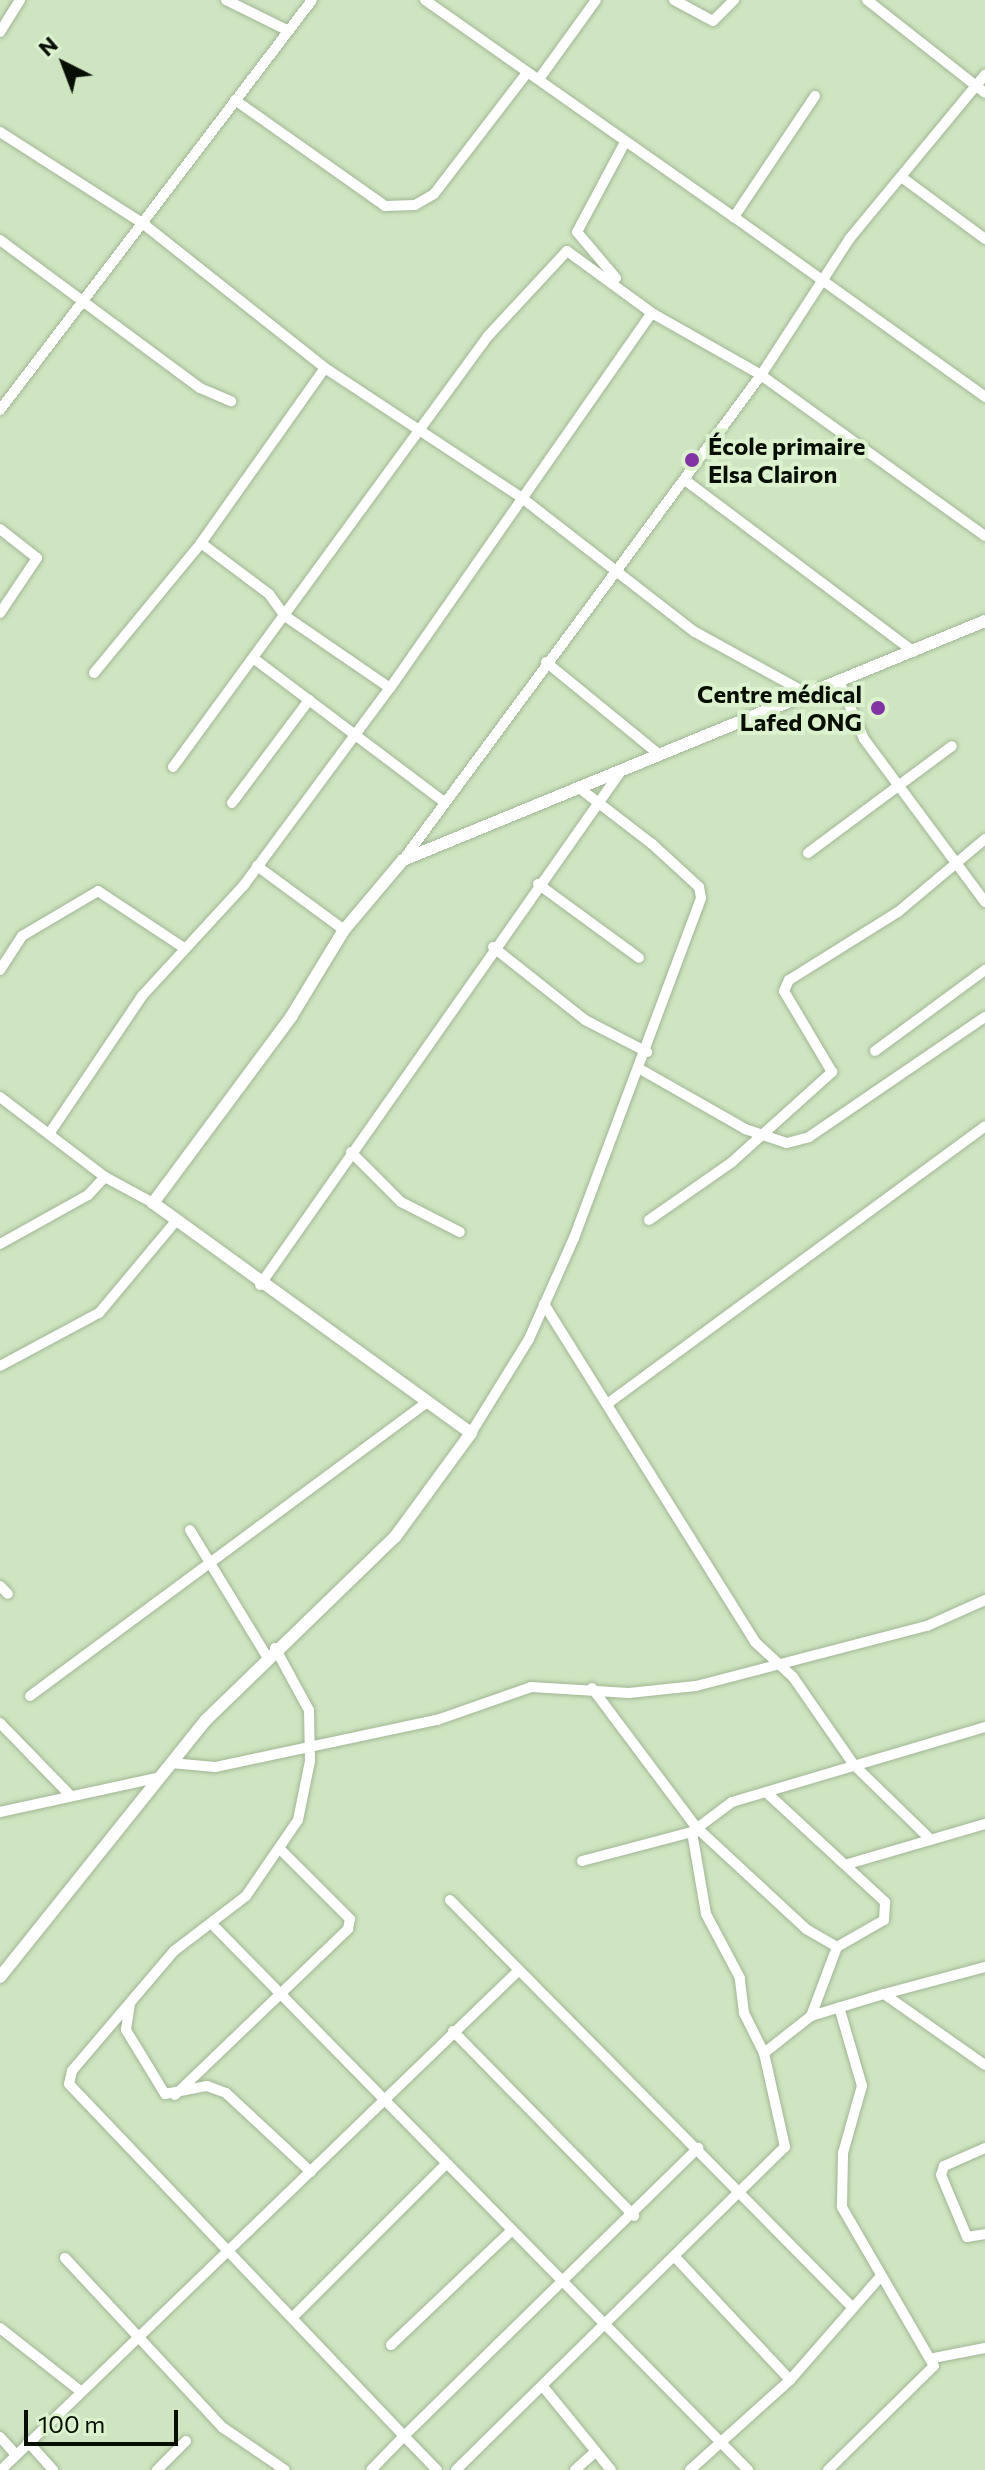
<!DOCTYPE html>
<html>
<head>
<meta charset="utf-8">
<style>
	body { margin:0 }
	#map { position:relative; width:985px; height:2470px; overflow:hidden; background:#cfe5c1; font-family:Commissioner,sans-serif }
	div>[style] { position:absolute }
	.roads { filter:drop-shadow(0 0 2px #a1b694) drop-shadow(0 0 2px #a1b694) }
	.minor>* { height:10px; margin:-5px; padding:0 5px; transform-origin:5px; border-radius:5px; background:#fff }
	.tertiary>* { height:12px; margin:-6px; padding:0 6px; transform-origin:6px; border-radius:6px; background:#fff }
	.dots>* { width:22px; height:22px; translate:-50% -50%; box-sizing:border-box; border:4px solid #dcf2ce; border-radius:50% }
	span { translate:-50% -50%; white-space:nowrap; text-align:center; line-height:1.15; -webkit-text-stroke:8px #dcf2ce; paint-order:stroke }
	.poi-label { font-size:24px; color:#070e04; font-weight:700 }
	.left { translate:0 -50%; text-align:left }
	.right { translate:-100% -50%; text-align:right }
	.north { position:absolute; left:24px; top:24px; width:80px; height:80px; -webkit-text-stroke:6px #dcf2ce; paint-order:stroke; rotate:318deg; font-size:22px; font-weight:700; line-height:32px; text-align:center; color:#070e04 }
	.north::after { content:''; display:block; margin:auto; width:28px; height:36px; background:#070e04; clip-path:polygon(50% 0,100% 100%,50% 72%,0 100%) }
	.scale { position:absolute; left:24px; top:2410px; width:154px; height:36px; box-sizing:border-box; border:4px solid #070e04; border-top:0; padding-left:10px; font-size:24px; line-height:28px; white-space:nowrap; color:#070e04; -webkit-text-stroke:6px #dcf2ce; paint-order:stroke }
</style>
</head>
<body>
<div id="map">
	<div class="roads">
		<div class="minor">
			<i style="left:226px;top:0;width:70px;rotate:26.2deg"></i>
			<i style="left:425px;top:0;width:378px;rotate:35.1deg"></i>
			<i style="left:674px;top:0;width:44px;rotate:28.3deg"></i>
			<i style="left:713px;top:21px;width:30px;rotate:-45deg"></i>
			<i style="left:867px;top:0;width:150px;rotate:38.2deg"></i>
			<i style="left:0;top:32px;width:38px;rotate:-58deg"></i>
			<i style="left:539px;top:79px;width:97px;rotate:-54.2deg"></i>
			<i style="left:815px;top:96px;width:146px;rotate:123.8deg"></i>
			<i style="left:734px;top:217px;width:309px;rotate:35.6deg"></i>
			<i style="left:235px;top:100px;width:184px;rotate:35.2deg"></i>
			<i style="left:385px;top:206px;width:30px;rotate:-2deg"></i>
			<i style="left:415px;top:205px;width:22px;rotate:-30deg"></i>
			<i style="left:434px;top:194px;width:153px;rotate:-52.5deg"></i>
			<i style="left:0;top:132px;width:167px;rotate:32.6deg"></i>
			<i style="left:141px;top:222px;width:235px;rotate:38.4deg"></i>
			<i style="left:325px;top:368px;width:236px;rotate:33.4deg"></i>
			<i style="left:522px;top:498px;width:219px;rotate:37.8deg"></i>
			<i style="left:695px;top:632px;width:127px;rotate:28.8deg"></i>
			<i style="left:904px;top:179px;width:101px;rotate:36.5deg"></i>
			<i style="left:0;top:240px;width:249px;rotate:36.5deg"></i>
			<i style="left:200px;top:388px;width:34px;rotate:23deg"></i>
			<i style="left:616px;top:278px;width:60px;rotate:-130.3deg"></i>
			<i style="left:577px;top:232px;width:100px;rotate:-61.9deg"></i>
			<i style="left:0;top:410px;width:515px;rotate:-52.73deg"></i>
			<i style="left:685px;top:480px;width:286px;rotate:36.9deg"></i>
			<i style="left:0;top:529px;width:47px;rotate:38.1deg"></i>
			<i style="left:37px;top:558px;width:66px;rotate:123.9deg"></i>
			<i style="left:201px;top:543px;width:85px;rotate:36.9deg"></i>
			<i style="left:269px;top:594px;width:27px;rotate:54deg"></i>
			<i style="left:285px;top:616px;width:127px;rotate:34.4deg"></i>
			<i style="left:257px;top:661px;width:234px;rotate:37deg"></i>
			<i style="left:546px;top:662px;width:142px;rotate:39.3deg"></i>
			<i style="left:94px;top:673px;width:168px;rotate:-50.5deg"></i>
			<i style="left:201px;top:543px;width:214px;rotate:-54.7deg"></i>
			<i style="left:839px;top:681px;width:63px;rotate:66.7deg"></i>
			<i style="left:864px;top:739px;width:203px;rotate:53.4deg"></i>
			<i style="left:173px;top:767px;width:534px;rotate:-53.84deg"></i>
			<i style="left:488px;top:336px;width:116px;rotate:-47.1deg"></i>
			<i style="left:567px;top:251px;width:105px;rotate:36.1deg"></i>
			<i style="left:652px;top:313px;width:125px;rotate:29.6deg"></i>
			<i style="left:761px;top:375px;width:276px;rotate:35.7deg"></i>
			<i style="left:232px;top:803px;width:129px;rotate:-53.2deg"></i>
			<i style="left:808px;top:853px;width:179px;rotate:-36.6deg"></i>
			<i style="left:403px;top:860px;width:603px;rotate:-53.57deg"></i>
			<i style="left:761px;top:375px;width:163px;rotate:-57deg"></i>
			<i style="left:850px;top:238px;width:212px;rotate:-50.4deg"></i>
			<i style="left:257px;top:866px;width:108px;rotate:36.3deg"></i>
			<i style="left:538px;top:884px;width:125px;rotate:36.2deg"></i>
			<i style="left:493px;top:947px;width:117px;rotate:38.4deg"></i>
			<i style="left:585px;top:1020px;width:70px;rotate:27.3deg"></i>
			<i style="left:0;top:970px;width:40px;rotate:-57.1deg"></i>
			<i style="left:22px;top:936px;width:88px;rotate:-30.6deg"></i>
			<i style="left:98px;top:891px;width:103px;rotate:33.5deg"></i>
			<i style="left:875px;top:1051px;width:137px;rotate:-36.4deg"></i>
			<i style="left:640px;top:1069px;width:121px;rotate:29.7deg"></i>
			<i style="left:745px;top:1129px;width:44px;rotate:18.4deg"></i>
			<i style="left:787px;top:1143px;width:23px;rotate:-15deg"></i>
			<i style="left:809px;top:1137px;width:213px;rotate:-34.3deg"></i>
			<i style="left:0;top:1097px;width:132px;rotate:37.3deg"></i>
			<i style="left:105px;top:1177px;width:55px;rotate:28.4deg"></i>
			<i style="left:49px;top:1134px;width:166px;rotate:-56deg"></i>
			<i style="left:142px;top:996px;width:151px;rotate:-47.4deg"></i>
			<i style="left:244px;top:885px;width:245px;rotate:-53.5deg"></i>
			<i style="left:390px;top:688px;width:457px;rotate:-55.1deg"></i>
			<i style="left:351px;top:1152px;width:71px;rotate:45deg"></i>
			<i style="left:401px;top:1202px;width:66px;rotate:27deg"></i>
			<i style="left:649px;top:1220px;width:101px;rotate:-34.9deg"></i>
			<i style="left:732px;top:1162px;width:135px;rotate:-42deg"></i>
			<i style="left:832px;top:1072px;width:94px;rotate:-120.7deg"></i>
			<i style="left:784px;top:991px;width:12px;rotate:-66deg"></i>
			<i style="left:789px;top:980px;width:128px;rotate:-32deg"></i>
			<i style="left:898px;top:912px;width:114px;rotate:-40deg"></i>
			<i style="left:0;top:1244px;width:101px;rotate:-29.1deg"></i>
			<i style="left:88px;top:1195px;width:25px;rotate:-47deg"></i>
			<i style="left:260px;top:1285px;width:628px;rotate:-54.92deg"></i>
			<i style="left:544px;top:1304px;width:398px;rotate:58deg"></i>
			<i style="left:755px;top:1642px;width:52px;rotate:42.6deg"></i>
			<i style="left:793px;top:1677px;width:107px;rotate:55.3deg"></i>
			<i style="left:854px;top:1765px;width:107px;rotate:44.2deg"></i>
			<i style="left:0;top:1366px;width:112px;rotate:-28.2deg"></i>
			<i style="left:99px;top:1313px;width:120px;rotate:-50.1deg"></i>
			<i style="left:607px;top:1404px;width:469px;rotate:-36.3deg"></i>
			<i style="left:471px;top:1433px;width:110px;rotate:-58.3deg"></i>
			<i style="left:529px;top:1339px;width:111px;rotate:-66deg"></i>
			<i style="left:574px;top:1238px;width:363px;rotate:-69.5deg"></i>
			<i style="left:701px;top:898px;width:11px;rotate:-100deg"></i>
			<i style="left:699px;top:887px;width:64px;rotate:-137.5deg"></i>
			<i style="left:652px;top:844px;width:93px;rotate:-142.4deg"></i>
			<i style="left:190px;top:1530px;width:146px;rotate:58.7deg"></i>
			<i style="left:0;top:1586px;width:11px;rotate:45deg"></i>
			<i style="left:275px;top:1648px;width:71px;rotate:61.3deg"></i>
			<i style="left:309px;top:1710px;width:51px;rotate:88.9deg"></i>
			<i style="left:310px;top:1761px;width:60px;rotate:101.5deg"></i>
			<i style="left:298px;top:1820px;width:92px;rotate:124.4deg"></i>
			<i style="left:246px;top:1896px;width:91px;rotate:142.6deg"></i>
			<i style="left:174px;top:1951px;width:157px;rotate:130.4deg"></i>
			<i style="left:72px;top:2071px;width:13px;rotate:103deg"></i>
			<i style="left:69px;top:2084px;width:486px;rotate:46.4deg"></i>
			<i style="left:404px;top:2436px;width:47px;rotate:134.1deg"></i>
			<i style="left:592px;top:1688px;width:174px;rotate:53.2deg"></i>
			<i style="left:696px;top:1827px;width:150px;rotate:42.8deg"></i>
			<i style="left:806px;top:1929px;width:36px;rotate:30deg"></i>
			<i style="left:837px;top:1947px;width:74px;rotate:110.6deg"></i>
			<i style="left:811px;top:2016px;width:76px;rotate:-16.8deg"></i>
			<i style="left:884px;top:1994px;width:123px;rotate:35.1deg"></i>
			<i style="left:30px;top:1696px;width:493px;rotate:-36.5deg"></i>
			<i style="left:0;top:1723px;width:100px;rotate:45.8deg"></i>
			<i style="left:171px;top:1763px;width:44px;rotate:5.2deg"></i>
			<i style="left:215px;top:1767px;width:227px;rotate:-12deg"></i>
			<i style="left:437px;top:1720px;width:100px;rotate:-19.3deg"></i>
			<i style="left:531px;top:1687px;width:98px;rotate:3.5deg"></i>
			<i style="left:629px;top:1693px;width:67px;rotate:-6deg"></i>
			<i style="left:696px;top:1686px;width:239px;rotate:-14.6deg"></i>
			<i style="left:927px;top:1626px;width:64px;rotate:-24.1deg"></i>
			<i style="left:767px;top:1793px;width:161px;rotate:42.7deg"></i>
			<i style="left:885px;top:1902px;width:18px;rotate:93deg"></i>
			<i style="left:884px;top:1920px;width:54px;rotate:150.1deg"></i>
			<i style="left:0;top:1812px;width:164px;rotate:-12.3deg"></i>
			<i style="left:582px;top:1861px;width:114px;rotate:-14.8deg"></i>
			<i style="left:692px;top:1832px;width:50px;rotate:-36.9deg"></i>
			<i style="left:732px;top:1802px;width:264px;rotate:-16.5deg"></i>
			<i style="left:848px;top:1864px;width:143px;rotate:-16.3deg"></i>
			<i style="left:450px;top:1900px;width:573px;rotate:45.35deg"></i>
			<i style="left:211px;top:1923px;width:767px;rotate:45.53deg"></i>
			<i style="left:884px;top:1994px;width:105px;rotate:-15deg"></i>
			<i style="left:130px;top:2004px;width:26px;rotate:99deg"></i>
			<i style="left:126px;top:2030px;width:75px;rotate:58.6deg"></i>
			<i style="left:165px;top:2094px;width:43px;rotate:-10.8deg"></i>
			<i style="left:207px;top:2086px;width:20px;rotate:20deg"></i>
			<i style="left:226px;top:2093px;width:116px;rotate:42.9deg"></i>
			<i style="left:453px;top:2031px;width:259px;rotate:45.6deg"></i>
			<i style="left:764px;top:2053px;width:60px;rotate:-38.2deg"></i>
			<i style="left:175px;top:2095px;width:240px;rotate:-43.8deg"></i>
			<i style="left:348px;top:1929px;width:10px;rotate:-79deg"></i>
			<i style="left:350px;top:1919px;width:98px;rotate:-135deg"></i>
			<i style="left:985px;top:2148px;width:45px;rotate:156.3deg"></i>
			<i style="left:944px;top:2166px;width:9px;rotate:108deg"></i>
			<i style="left:941px;top:2175px;width:67px;rotate:67.2deg"></i>
			<i style="left:967px;top:2237px;width:18px;rotate:-9deg"></i>
			<i style="left:675px;top:2257px;width:168px;rotate:46.9deg"></i>
			<i style="left:65px;top:2258px;width:231px;rotate:47.1deg"></i>
			<i style="left:222px;top:2427px;width:76px;rotate:34.3deg"></i>
			<i style="left:293px;top:2317px;width:215px;rotate:-45deg"></i>
			<i style="left:0;top:2328px;width:100px;rotate:38.1deg"></i>
			<i style="left:391px;top:2345px;width:164px;rotate:-43.5deg"></i>
			<i style="left:934px;top:2358px;width:52px;rotate:-11.1deg"></i>
			<i style="left:545px;top:2389px;width:104px;rotate:50.8deg"></i>
			<i style="left:0;top:2437px;width:24px;rotate:48deg"></i>
			<i style="left:28px;top:2442px;width:38px;rotate:48deg"></i>
			<i style="left:1px;top:2470px;width:717px;rotate:-43.98deg"></i>
			<i style="left:157px;top:2470px;width:41px;rotate:-45deg"></i>
			<i style="left:437px;top:2470px;width:47px;rotate:-134.1deg"></i>
			<i style="left:404px;top:2436px;width:412px;rotate:-44.4deg"></i>
			<i style="left:456px;top:2470px;width:461px;rotate:-44.5deg"></i>
			<i style="left:785px;top:2147px;width:96px;rotate:-102.6deg"></i>
			<i style="left:764px;top:2053px;width:45px;rotate:-116.6deg"></i>
			<i style="left:744px;top:2013px;width:35px;rotate:-97deg"></i>
			<i style="left:740px;top:1978px;width:72px;rotate:-118deg"></i>
			<i style="left:706px;top:1914px;width:83px;rotate:-99.7deg"></i>
			<i style="left:575px;top:2470px;width:27px;rotate:-42deg"></i>
			<i style="left:690px;top:2470px;width:135px;rotate:-42deg"></i>
			<i style="left:790px;top:2380px;width:138px;rotate:-48.8deg"></i>
			<i style="left:828px;top:2470px;width:148px;rotate:-44.5deg"></i>
			<i style="left:934px;top:2366px;width:184px;rotate:-120.1deg"></i>
			<i style="left:842px;top:2207px;width:54px;rotate:-88.9deg"></i>
			<i style="left:843px;top:2153px;width:70px;rotate:-74.2deg"></i>
			<i style="left:862px;top:2086px;width:82px;rotate:-106.2deg"></i>
		</div>
		<div class="tertiary">
			<i style="left:0;top:1977px;width:329px;rotate:-51.3deg"></i>
			<i style="left:206px;top:1720px;width:263px;rotate:-44.1deg"></i>
			<i style="left:395px;top:1537px;width:129px;rotate:-53.8deg"></i>
			<i style="left:471px;top:1433px;width:392px;rotate:-144.1deg"></i>
			<i style="left:153px;top:1203px;width:232px;rotate:-53.4deg"></i>
			<i style="left:291px;top:1017px;width:102px;rotate:-58.7deg"></i>
			<i style="left:344px;top:930px;width:92px;rotate:-49.9deg"></i>
			<i style="left:403px;top:860px;width:629px;rotate:-22.33deg"></i>
		</div>
	</div>
	<div class="dots">
		<i style="left:692px;top:460px;background:#8234a4"></i>
		<i style="left:878px;top:708px;background:#8234a4"></i>
	</div>
	<div class="poi-label">
		<span class="left" style="left:708px;top:460px">École primaire<br>Elsa Clairon</span>
		<span class="right" style="left:862px;top:708px">Centre médical<br>Lafed ONG</span>
	</div>
	<div class="north">N</div>
	<div class="scale">100 m</div>
</div>
</body>
</html>
